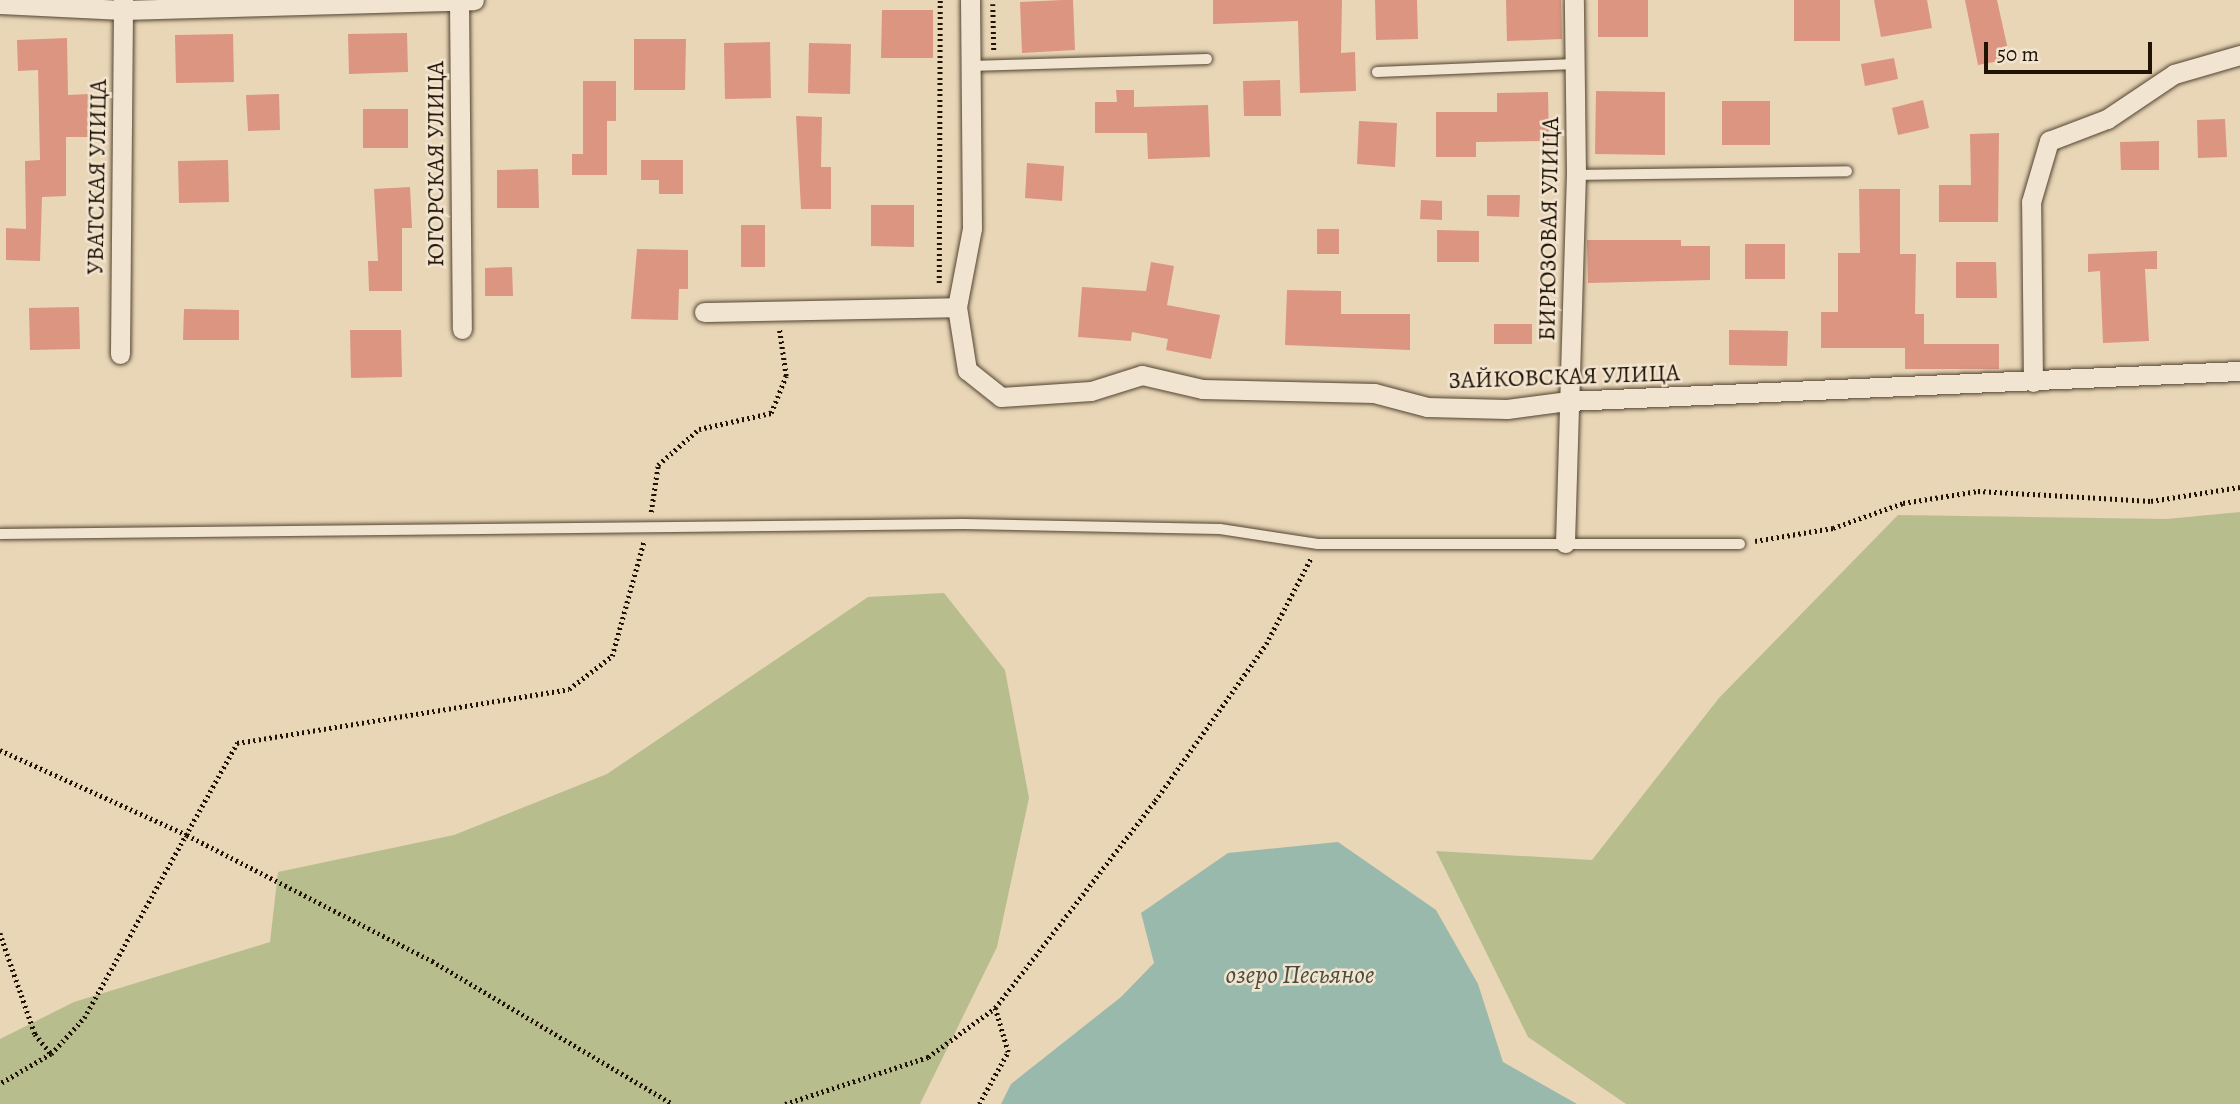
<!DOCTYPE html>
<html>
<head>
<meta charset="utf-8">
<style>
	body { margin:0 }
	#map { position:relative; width:2240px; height:1104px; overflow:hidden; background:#e9d6b7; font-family:Alegreya,serif }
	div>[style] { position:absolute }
	.green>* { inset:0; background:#b8bd8e }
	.water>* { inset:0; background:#98b9ab }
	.building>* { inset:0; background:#db9580 }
	.path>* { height:4.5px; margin-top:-2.25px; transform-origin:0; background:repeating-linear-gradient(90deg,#201304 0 2px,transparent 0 5.5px) }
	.roads { filter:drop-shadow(0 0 2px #524431) drop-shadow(0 0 2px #524431) }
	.lane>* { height:10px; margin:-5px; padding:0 5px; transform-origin:5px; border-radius:5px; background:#f1e4d0 }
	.street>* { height:19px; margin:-9.5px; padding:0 9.5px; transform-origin:9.5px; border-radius:9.5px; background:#f1e4d0 }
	span { translate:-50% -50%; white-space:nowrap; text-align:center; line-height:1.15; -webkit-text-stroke:5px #f1e4d0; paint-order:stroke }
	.street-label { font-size:24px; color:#201304 }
	.water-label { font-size:26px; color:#4a4d3e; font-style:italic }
	.scale { position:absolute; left:1984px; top:42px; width:168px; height:32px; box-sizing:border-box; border:4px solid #201304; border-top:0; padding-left:9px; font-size:21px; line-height:24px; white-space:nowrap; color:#201304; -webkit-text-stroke:5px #f1e4d0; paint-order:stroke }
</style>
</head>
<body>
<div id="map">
	<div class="green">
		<i style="clip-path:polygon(2240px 512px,2240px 1104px,1626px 1104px,1528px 1037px,1436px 851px,1592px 860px,1719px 698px,1898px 515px,2166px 519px)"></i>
		<i style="clip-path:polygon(944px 593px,1005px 670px,1029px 798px,997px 947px,920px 1104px,0 1104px,0 1039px,74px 1002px,270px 942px,278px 872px,454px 835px,607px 774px,868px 597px)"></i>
	</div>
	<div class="water">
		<i style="clip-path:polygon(1338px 842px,1436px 910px,1478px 984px,1503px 1062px,1577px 1104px,1001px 1104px,1011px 1084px,1121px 997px,1154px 963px,1141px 913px,1228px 853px)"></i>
	</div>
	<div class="building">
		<i style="clip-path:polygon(1063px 0,1073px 0,1075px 50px,1022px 53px,1020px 2px)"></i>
		<i style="clip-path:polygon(1213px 0,1342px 0,1341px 53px,1355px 52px,1356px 91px,1300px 93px,1298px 21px,1213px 24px)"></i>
		<i style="clip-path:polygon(1375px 0,1417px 0,1418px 39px,1376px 40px)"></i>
		<i style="clip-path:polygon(1506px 0,1561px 0,1562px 39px,1507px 41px)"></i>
		<i style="clip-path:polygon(1598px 0,1648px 0,1648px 37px,1598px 37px)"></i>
		<i style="clip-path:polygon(1794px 0,1840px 0,1840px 41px,1794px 41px)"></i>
		<i style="clip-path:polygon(1874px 0,1927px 0,1932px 28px,1881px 37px)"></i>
		<i style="clip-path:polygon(1965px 0,1997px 0,2010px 59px,1978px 65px)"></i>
		<i style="clip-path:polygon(882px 10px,933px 10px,933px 58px,881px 58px)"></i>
		<i style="clip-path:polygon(407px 33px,408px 72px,349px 74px,348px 34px)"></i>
		<i style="clip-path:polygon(233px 34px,234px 82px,176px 83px,175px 35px)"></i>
		<i style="clip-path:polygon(67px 38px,68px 95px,89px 94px,90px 137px,66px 137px,66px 196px,42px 197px,40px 261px,6px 260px,6px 228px,26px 229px,25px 161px,40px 160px,38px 70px,18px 71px,17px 40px)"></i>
		<i style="clip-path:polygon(634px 39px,686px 39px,685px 90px,634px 90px)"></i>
		<i style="clip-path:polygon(770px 42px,771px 98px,725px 99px,724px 43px)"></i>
		<i style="clip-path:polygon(809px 43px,851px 44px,850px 94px,808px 93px)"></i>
		<i style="clip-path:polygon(1894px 58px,1898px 79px,1865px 86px,1861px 64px)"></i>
		<i style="clip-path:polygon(1280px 80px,1281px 116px,1244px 116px,1243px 81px)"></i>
		<i style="clip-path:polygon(583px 81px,616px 81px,616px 121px,607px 121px,607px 175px,572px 175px,572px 154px,583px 154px)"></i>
		<i style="clip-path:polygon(1116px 90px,1134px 90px,1134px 107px,1208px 105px,1210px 157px,1148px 159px,1147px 133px,1095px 133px,1095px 102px,1117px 102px)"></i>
		<i style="clip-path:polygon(1596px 91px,1665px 92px,1665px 155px,1595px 154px)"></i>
		<i style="clip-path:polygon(1548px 92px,1549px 141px,1476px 142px,1476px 157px,1436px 157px,1436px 112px,1497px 112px,1497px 93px)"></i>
		<i style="clip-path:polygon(279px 94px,280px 130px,248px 131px,246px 95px)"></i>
		<i style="clip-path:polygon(1923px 100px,1929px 128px,1898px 135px,1892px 108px)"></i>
		<i style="clip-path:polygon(1722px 101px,1770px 101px,1770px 145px,1722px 145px)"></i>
		<i style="clip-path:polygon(363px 109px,408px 109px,408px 148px,363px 148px)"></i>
		<i style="clip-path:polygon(796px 116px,822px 117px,821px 167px,831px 167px,831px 209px,801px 209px)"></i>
		<i style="clip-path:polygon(2225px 119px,2227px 157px,2198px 158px,2197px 120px)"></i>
		<i style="clip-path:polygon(1359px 121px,1397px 123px,1395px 167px,1357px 164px)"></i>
		<i style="clip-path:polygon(1999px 133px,1998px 222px,1939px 222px,1939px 185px,1971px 185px,1970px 134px)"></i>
		<i style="clip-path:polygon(2159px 141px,2159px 170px,2121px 170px,2120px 142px)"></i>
		<i style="clip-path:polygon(228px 160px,229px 202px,179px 203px,178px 161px)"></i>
		<i style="clip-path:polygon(641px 160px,683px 160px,683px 194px,659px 194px,659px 180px,641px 180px)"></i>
		<i style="clip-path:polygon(1027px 163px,1064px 166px,1062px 201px,1025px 198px)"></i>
		<i style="clip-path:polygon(538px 169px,539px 208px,497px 208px,497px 170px)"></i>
		<i style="clip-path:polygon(410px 187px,412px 228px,402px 228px,402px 291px,369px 291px,368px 261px,378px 261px,374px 189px)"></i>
		<i style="clip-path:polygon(1859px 189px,1900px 189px,1900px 254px,1916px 254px,1915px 314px,1924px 314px,1924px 344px,1999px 344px,1999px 369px,1905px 369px,1905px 348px,1821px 348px,1821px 312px,1838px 312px,1838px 253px,1860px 253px)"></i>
		<i style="clip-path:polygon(1487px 195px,1520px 195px,1519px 217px,1487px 216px)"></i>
		<i style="clip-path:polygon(1421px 200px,1442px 201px,1442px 220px,1420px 219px)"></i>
		<i style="clip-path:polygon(871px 205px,914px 205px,914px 247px,871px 246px)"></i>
		<i style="clip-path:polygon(741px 225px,765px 225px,765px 267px,741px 267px)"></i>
		<i style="clip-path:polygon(1317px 229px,1339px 229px,1339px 254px,1317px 254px)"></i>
		<i style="clip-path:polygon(1437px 230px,1479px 231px,1479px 262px,1437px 262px)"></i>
		<i style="clip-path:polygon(1587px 240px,1681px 240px,1681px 246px,1710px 246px,1710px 280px,1588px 283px)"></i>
		<i style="clip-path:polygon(1745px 244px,1785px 244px,1785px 279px,1745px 279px)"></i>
		<i style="clip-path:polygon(637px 249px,688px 250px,688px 289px,679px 289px,678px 320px,631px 319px)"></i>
		<i style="clip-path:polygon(2157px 251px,2157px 269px,2145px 269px,2149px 341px,2103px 343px,2100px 271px,2088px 272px,2088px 254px)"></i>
		<i style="clip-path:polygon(1151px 262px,1174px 266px,1167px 305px,1220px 315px,1211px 359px,1166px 350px,1168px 339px,1132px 332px,1131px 341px,1078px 337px,1082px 287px,1146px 291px)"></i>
		<i style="clip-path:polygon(1956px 262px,1996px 262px,1997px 298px,1956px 298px)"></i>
		<i style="clip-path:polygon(512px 267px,513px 296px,485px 296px,485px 268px)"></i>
		<i style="clip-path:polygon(1287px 290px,1341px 291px,1341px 314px,1410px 314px,1410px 350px,1285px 345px)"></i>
		<i style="clip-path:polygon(79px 307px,80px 349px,30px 350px,29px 308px)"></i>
		<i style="clip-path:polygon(184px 309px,239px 310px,239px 340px,183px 340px)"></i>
		<i style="clip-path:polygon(1494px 324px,1532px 324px,1532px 344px,1494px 344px)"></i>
		<i style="clip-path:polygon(350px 330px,401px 330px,402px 377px,351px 378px)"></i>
		<i style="clip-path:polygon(1729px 330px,1788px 331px,1787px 366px,1729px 365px)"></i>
	</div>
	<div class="path">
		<i style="left:993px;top:4px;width:48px;rotate:88.8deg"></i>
		<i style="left:939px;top:283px;width:283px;rotate:-89.8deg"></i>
		<i style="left:651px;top:512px;width:48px;rotate:-81.5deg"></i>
		<i style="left:658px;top:465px;width:55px;rotate:-41.3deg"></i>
		<i style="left:699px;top:429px;width:74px;rotate:-12.5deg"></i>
		<i style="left:771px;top:413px;width:40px;rotate:-68deg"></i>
		<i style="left:786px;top:376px;width:49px;rotate:-98.3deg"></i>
		<i style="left:1755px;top:541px;width:79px;rotate:-9.5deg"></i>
		<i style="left:1833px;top:528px;width:74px;rotate:-19.7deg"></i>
		<i style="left:1903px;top:503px;width:76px;rotate:-9.1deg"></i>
		<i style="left:1978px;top:491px;width:173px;rotate:3.3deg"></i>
		<i style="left:2151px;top:501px;width:90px;rotate:-8.9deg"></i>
		<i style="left:0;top:750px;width:205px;rotate:24.4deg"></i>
		<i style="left:187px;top:835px;width:276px;rotate:27.2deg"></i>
		<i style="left:432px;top:961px;width:280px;rotate:30.7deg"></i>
		<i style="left:0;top:933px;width:107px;rotate:70.9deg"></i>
		<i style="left:35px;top:1034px;width:26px;rotate:51deg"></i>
		<i style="left:51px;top:1054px;width:59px;rotate:149.5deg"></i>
		<i style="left:51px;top:1054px;width:49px;rotate:-47.5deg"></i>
		<i style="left:84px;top:1018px;width:315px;rotate:-60.9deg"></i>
		<i style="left:237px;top:743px;width:336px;rotate:-9.2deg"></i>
		<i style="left:569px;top:689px;width:54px;rotate:-37.5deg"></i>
		<i style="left:612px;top:656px;width:119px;rotate:-74.5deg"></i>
		<i style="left:785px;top:1104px;width:151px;rotate:-18.2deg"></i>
		<i style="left:928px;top:1057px;width:83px;rotate:-36.2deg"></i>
		<i style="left:979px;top:1104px;width:60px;rotate:-60.9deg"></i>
		<i style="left:1008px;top:1052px;width:46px;rotate:-106.5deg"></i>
		<i style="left:995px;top:1008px;width:262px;rotate:-52.3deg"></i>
		<i style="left:1155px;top:801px;width:192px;rotate:-54.7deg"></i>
		<i style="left:1266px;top:644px;width:97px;rotate:-62.4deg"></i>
	</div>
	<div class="roads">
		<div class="lane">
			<i style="left:970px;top:66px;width:237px;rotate:-1.7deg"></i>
			<i style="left:1377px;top:72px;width:198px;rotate:-2.3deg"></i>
			<i style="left:1576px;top:175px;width:271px;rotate:-0.8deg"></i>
			<i style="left:0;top:534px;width:964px;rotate:-0.59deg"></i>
			<i style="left:964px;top:524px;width:256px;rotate:1.1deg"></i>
			<i style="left:1220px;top:529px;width:99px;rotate:8.7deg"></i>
			<i style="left:1318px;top:544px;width:422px"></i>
		</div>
		<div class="street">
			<i style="left:459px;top:0;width:329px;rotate:89.5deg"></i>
			<i style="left:0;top:4px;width:123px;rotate:2.8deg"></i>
			<i style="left:123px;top:10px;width:351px;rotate:-1.6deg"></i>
			<i style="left:957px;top:307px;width:64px;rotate:81deg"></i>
			<i style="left:967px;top:370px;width:43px;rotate:38.5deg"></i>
			<i style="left:1001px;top:397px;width:90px;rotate:-3.8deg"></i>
			<i style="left:1091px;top:391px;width:53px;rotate:-17.4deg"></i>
			<i style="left:1142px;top:375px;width:62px;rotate:13.1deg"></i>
			<i style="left:1202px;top:389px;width:172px;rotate:1.3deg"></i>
			<i style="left:1374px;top:393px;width:55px;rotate:14.8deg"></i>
			<i style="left:1427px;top:407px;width:80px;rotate:1.4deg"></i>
			<i style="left:1507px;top:409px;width:62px;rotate:-7.5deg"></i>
			<i style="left:1568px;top:401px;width:673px;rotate:-2.56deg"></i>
			<i style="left:704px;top:312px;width:253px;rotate:-1.1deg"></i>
			<i style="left:957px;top:307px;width:80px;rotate:-79.2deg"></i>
			<i style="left:972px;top:228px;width:228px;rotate:-90.5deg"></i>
			<i style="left:120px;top:354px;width:354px;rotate:-89.5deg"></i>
			<i style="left:2033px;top:382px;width:180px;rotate:-90.6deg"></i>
			<i style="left:2031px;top:202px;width:64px;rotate:-73.6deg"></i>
			<i style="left:2049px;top:141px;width:62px;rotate:-20.8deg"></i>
			<i style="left:2107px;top:119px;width:81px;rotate:-33.9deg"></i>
			<i style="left:2174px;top:74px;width:69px;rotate:-16.1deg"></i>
			<i style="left:1565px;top:543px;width:368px;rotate:-88.3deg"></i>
			<i style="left:1576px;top:175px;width:175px;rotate:-90.7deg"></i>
		</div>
	</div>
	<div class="street-label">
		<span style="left:436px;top:164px;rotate:-90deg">ЮГОРСКАЯ УЛИЦА</span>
		<span style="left:97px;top:177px;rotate:-89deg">УВАТСКАЯ УЛИЦА</span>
		<span style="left:1549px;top:229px;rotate:-89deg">БИРЮЗОВАЯ УЛИЦА</span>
		<span style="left:1564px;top:377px;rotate:-2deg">ЗАЙКОВСКАЯ УЛИЦА</span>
	</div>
	<div class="water-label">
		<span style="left:1300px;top:975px">озеро Песьяное</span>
	</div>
	<div class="scale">50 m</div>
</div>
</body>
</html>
